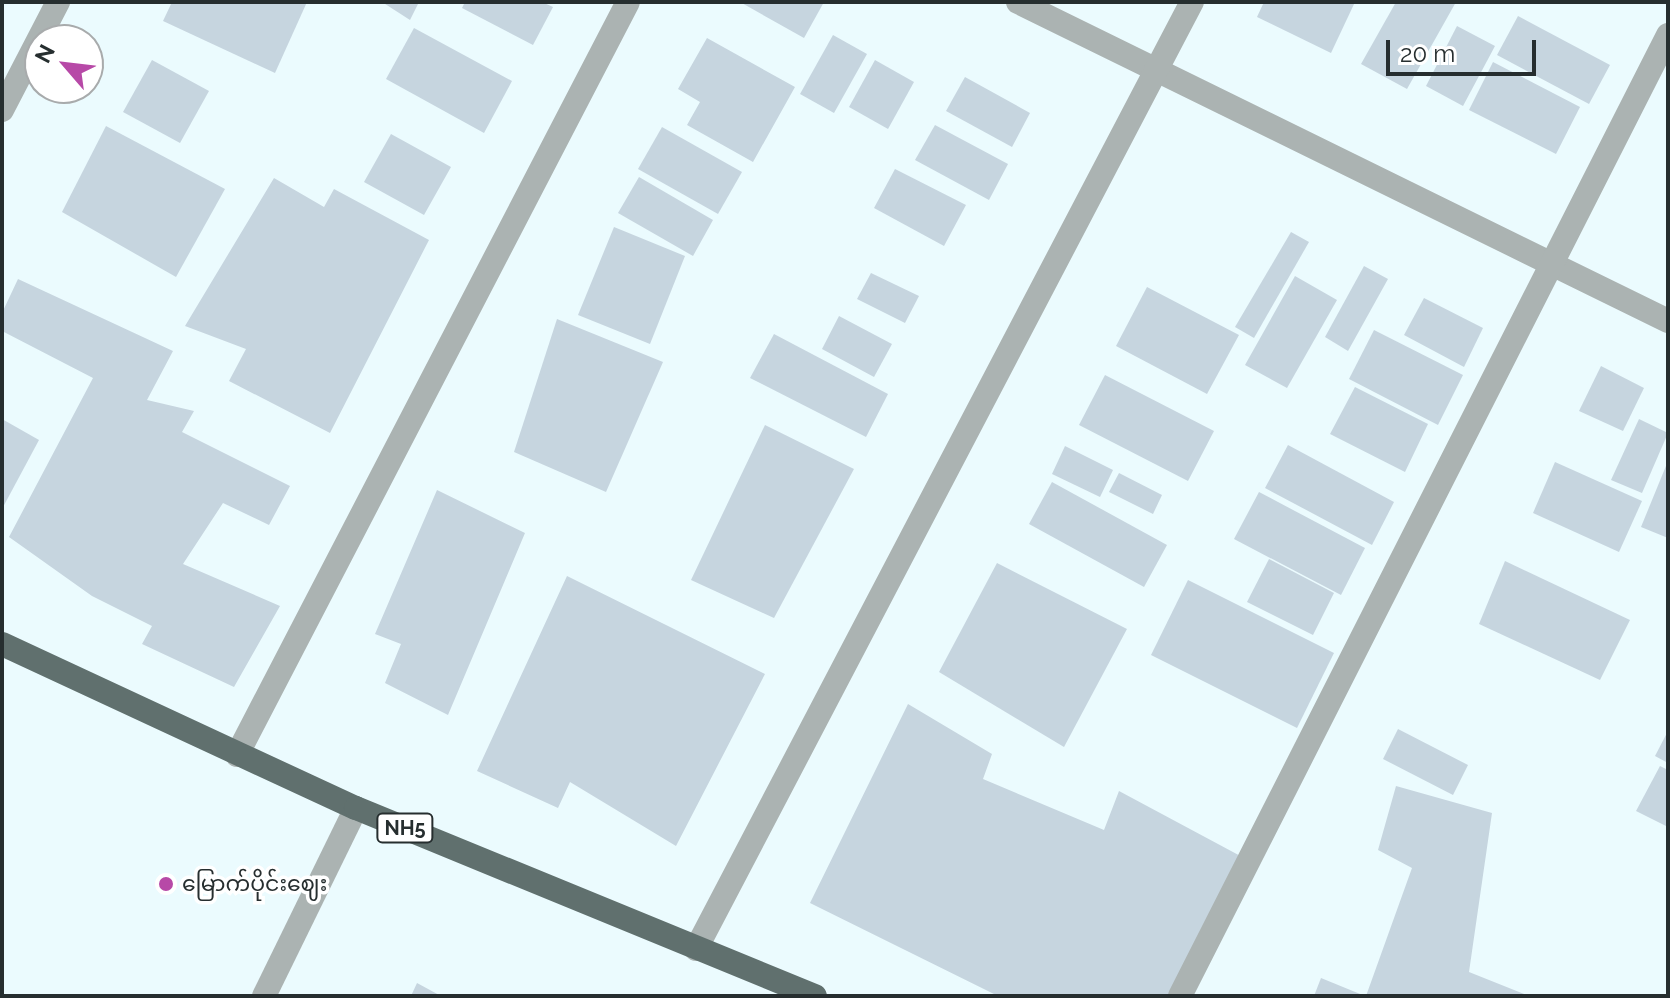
<!DOCTYPE html>
<html>
<head>
<meta charset="utf-8">
<style>
	body { margin:0 }
	#map { position:relative; width:1670px; height:998px; overflow:hidden; background:#ebfbfe; font-family:Raleway,"Noto Sans Myanmar",sans-serif }
	div>[style] { position:absolute }
	.building>* { inset:0; background:#c6d5df }
	.minor>* { height:24px; margin:-12px; padding:0 12px; transform-origin:12px; border-radius:12px; background:#abb3b2 }
	.trunk>* { height:24px; margin:-12px; padding:0 12px; transform-origin:12px; border-radius:12px; background:#60706e }
	.dots>* { width:22px; height:22px; translate:-50% -50%; box-sizing:border-box; border:4px solid #fff; border-radius:50% }
	span { translate:-50% -50%; white-space:nowrap; text-align:center; line-height:1.15; -webkit-text-stroke:7px #fff; paint-order:stroke }
	.shield-label span { padding:2px 6px; background:#fff; border:2px solid; border-radius:6px; -webkit-text-stroke-width:0 }
	.shield-label { font-size:20px; color:#262e2f; font-weight:700 }
	.poi-label { font-size:22px; color:#262e2f }
	.left { translate:0 -50%; text-align:left }
	.frame { position:absolute; inset:0; border:4px solid #262e2f; pointer-events:none }
	.north { position:absolute; left:24px; top:24px; width:80px; height:80px; box-sizing:border-box; background:#fff; border:2px solid #a8abac; border-radius:50%; rotate:298deg; font-size:22px; font-weight:700; line-height:32px; text-align:center; color:#262e2f }
	.north::after { content:''; display:block; margin:auto; width:28px; height:36px; background:#b749a7; clip-path:polygon(50% 0,100% 100%,50% 72%,0 100%) }
	.scale { position:absolute; left:1386px; top:40px; width:150px; height:36px; box-sizing:border-box; border:4px solid #262e2f; border-top:0; padding-left:10px; font-size:24px; line-height:28px; white-space:nowrap; color:#262e2f; -webkit-text-stroke:6px #fff; paint-order:stroke }
</style>
</head>
<body>
<div id="map">
	<div class="building">
		<i style="clip-path:polygon(172px 2px,307px 2px,275px 73px,163px 21px)"></i>
		<i style="clip-path:polygon(382px 2px,419px 2px,410px 20px)"></i>
		<i style="clip-path:polygon(465px 2px,542px 2px,553px 7px,533px 45px,462px 8px)"></i>
		<i style="clip-path:polygon(740px 2px,824px 2px,804px 38px)"></i>
		<i style="clip-path:polygon(1264px 2px,1355px 2px,1331px 53px,1257px 17px)"></i>
		<i style="clip-path:polygon(1396px 2px,1456px 2px,1407px 89px,1361px 64px)"></i>
		<i style="clip-path:polygon(1518px 16px,1610px 65px,1589px 104px,1497px 55px)"></i>
		<i style="clip-path:polygon(1457px 26px,1495px 46px,1463px 106px,1426px 86px)"></i>
		<i style="clip-path:polygon(414px 28px,512px 81px,484px 133px,386px 79px)"></i>
		<i style="clip-path:polygon(833px 35px,867px 54px,834px 113px,800px 94px)"></i>
		<i style="clip-path:polygon(707px 38px,795px 87px,753px 162px,687px 125px,700px 102px,678px 89px)"></i>
		<i style="clip-path:polygon(152px 60px,209px 91px,180px 143px,123px 112px)"></i>
		<i style="clip-path:polygon(875px 60px,914px 82px,888px 129px,849px 107px)"></i>
		<i style="clip-path:polygon(1493px 62px,1580px 107px,1556px 154px,1469px 110px)"></i>
		<i style="clip-path:polygon(965px 77px,1030px 113px,1012px 147px,946px 111px)"></i>
		<i style="clip-path:polygon(935px 125px,1008px 164px,989px 200px,915px 160px)"></i>
		<i style="clip-path:polygon(106px 126px,225px 189px,176px 277px,62px 212px)"></i>
		<i style="clip-path:polygon(662px 127px,742px 172px,718px 214px,638px 169px)"></i>
		<i style="clip-path:polygon(391px 134px,451px 167px,424px 215px,364px 182px)"></i>
		<i style="clip-path:polygon(895px 169px,966px 205px,944px 246px,874px 208px)"></i>
		<i style="clip-path:polygon(639px 177px,713px 220px,693px 256px,618px 213px)"></i>
		<i style="clip-path:polygon(274px 178px,324px 207px,334px 189px,429px 240px,330px 433px,229px 381px,246px 349px,185px 326px)"></i>
		<i style="clip-path:polygon(614px 227px,685px 256px,650px 344px,578px 315px)"></i>
		<i style="clip-path:polygon(1291px 232px,1309px 242px,1254px 338px,1235px 327px)"></i>
		<i style="clip-path:polygon(1364px 266px,1388px 279px,1348px 351px,1325px 337px)"></i>
		<i style="clip-path:polygon(871px 273px,919px 296px,905px 323px,857px 299px)"></i>
		<i style="clip-path:polygon(1295px 276px,1337px 300px,1287px 388px,1245px 365px)"></i>
		<i style="clip-path:polygon(18px 279px,173px 351px,147px 400px,194px 411px,182px 432px,290px 486px,269px 525px,223px 503px,183px 564px,280px 606px,234px 687px,142px 644px,152px 626px,92px 596px,9px 537px,93px 378px,2px 331px,2px 313px)"></i>
		<i style="clip-path:polygon(1147px 287px,1239px 335px,1207px 394px,1116px 346px)"></i>
		<i style="clip-path:polygon(1424px 298px,1483px 328px,1464px 367px,1404px 335px)"></i>
		<i style="clip-path:polygon(839px 316px,892px 344px,874px 377px,822px 349px)"></i>
		<i style="clip-path:polygon(557px 319px,663px 362px,606px 492px,514px 452px)"></i>
		<i style="clip-path:polygon(1374px 330px,1463px 375px,1438px 425px,1349px 379px)"></i>
		<i style="clip-path:polygon(774px 334px,888px 394px,866px 437px,750px 378px)"></i>
		<i style="clip-path:polygon(1601px 366px,1644px 388px,1623px 431px,1579px 411px)"></i>
		<i style="clip-path:polygon(1105px 375px,1214px 431px,1188px 481px,1079px 425px)"></i>
		<i style="clip-path:polygon(1355px 387px,1428px 424px,1405px 472px,1330px 434px)"></i>
		<i style="clip-path:polygon(2px 419px,39px 440px,2px 509px)"></i>
		<i style="clip-path:polygon(1639px 419px,1668px 433px,1642px 493px,1611px 480px)"></i>
		<i style="clip-path:polygon(765px 425px,854px 469px,774px 618px,691px 580px)"></i>
		<i style="clip-path:polygon(1288px 445px,1394px 502px,1372px 545px,1265px 488px)"></i>
		<i style="clip-path:polygon(1065px 446px,1113px 470px,1100px 497px,1052px 474px)"></i>
		<i style="clip-path:polygon(1668px 461px,1668px 538px,1641px 527px)"></i>
		<i style="clip-path:polygon(1555px 462px,1642px 501px,1619px 552px,1533px 513px)"></i>
		<i style="clip-path:polygon(1119px 473px,1162px 495px,1153px 514px,1109px 492px)"></i>
		<i style="clip-path:polygon(1052px 482px,1167px 545px,1144px 587px,1029px 524px)"></i>
		<i style="clip-path:polygon(437px 490px,525px 533px,448px 715px,385px 683px,401px 644px,375px 634px)"></i>
		<i style="clip-path:polygon(1259px 492px,1365px 548px,1341px 595px,1234px 539px)"></i>
		<i style="clip-path:polygon(1269px 559px,1334px 593px,1313px 635px,1247px 602px)"></i>
		<i style="clip-path:polygon(1505px 561px,1630px 620px,1600px 680px,1479px 624px)"></i>
		<i style="clip-path:polygon(997px 563px,1127px 629px,1064px 747px,939px 672px)"></i>
		<i style="clip-path:polygon(567px 576px,765px 674px,676px 846px,570px 782px,558px 808px,477px 771px)"></i>
		<i style="clip-path:polygon(1188px 580px,1334px 653px,1297px 728px,1151px 655px)"></i>
		<i style="clip-path:polygon(908px 704px,992px 754px,983px 779px,1104px 830px,1119px 791px,1246px 859px,1179px 996px,998px 996px,810px 903px)"></i>
		<i style="clip-path:polygon(1398px 729px,1468px 765px,1453px 795px,1383px 759px)"></i>
		<i style="clip-path:polygon(1668px 731px,1668px 763px,1655px 756px)"></i>
		<i style="clip-path:polygon(1660px 766px,1668px 770px,1668px 827px,1636px 811px)"></i>
		<i style="clip-path:polygon(1396px 786px,1492px 813px,1469px 972px,1529px 996px,1366px 996px,1412px 868px,1378px 850px)"></i>
		<i style="clip-path:polygon(1321px 978px,1365px 996px,1314px 996px)"></i>
		<i style="clip-path:polygon(417px 983px,441px 996px,411px 996px)"></i>
	</div>
	<div class="minor">
		<i style="left:1018px;top:2px;width:724px;rotate:26.14deg"></i>
		<i style="left:2px;top:110px;width:122px;rotate:-62.6deg"></i>
		<i style="left:237px;top:755px;width:848px;rotate:-62.56deg"></i>
		<i style="left:696px;top:949px;width:1069px;rotate:-62.36deg"></i>
		<i style="left:264px;top:996px;width:209px;rotate:-63.9deg"></i>
		<i style="left:1180px;top:996px;width:1078px;rotate:-63.08deg"></i>
	</div>
	<div class="trunk">
		<i style="left:2px;top:644px;width:390px;rotate:24.9deg"></i>
		<i style="left:356px;top:808px;width:496px;rotate:22.3deg"></i>
	</div>
	<div class="dots">
		<i style="left:166px;top:884px;background:#b749a7"></i>
	</div>
	<div class="shield-label">
		<span style="left:405px;top:828px">NH5</span>
	</div>
	<div class="poi-label">
		<span class="left" style="left:182px;top:884px">မြောက်ပိုင်းဈေး</span>
	</div>
	<div class="frame"></div>
	<div class="north">N</div>
	<div class="scale">20 m</div>
</div>
</body>
</html>
